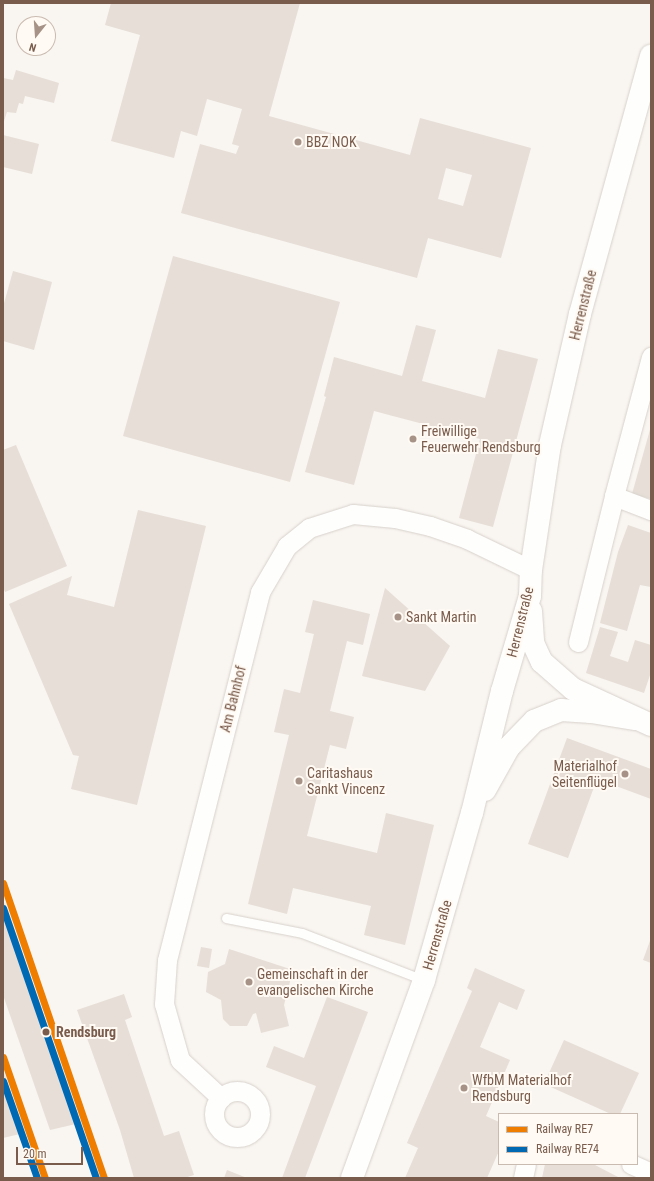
<!DOCTYPE html>
<html>
<head>
<meta charset="utf-8">
<style>
	body { margin:0 }
	#map { position:relative; width:654px; height:1181px; overflow:hidden; background:#f9f5f0; font-family:"Roboto Condensed",sans-serif }
	div>[style] { position:absolute }
	.building>* { inset:0; background:#e6ded7 }
	.roads { filter:drop-shadow(0 0 1px #d7d1cb) drop-shadow(0 0 1px #d7d1cb) }
	.service>* { height:9px; margin:-4.5px; padding:0 4.5px; transform-origin:4.5px; border-radius:4.5px; background:#fefefd }
	.minor>* { height:19px; margin:-9.5px; padding:0 9.5px; transform-origin:9.5px; border-radius:9.5px; background:#fefefd }
	.minor>.ring { margin:-9.5px; padding:0; box-sizing:content-box; background:none; border:19px solid #fefefd; border-radius:50% }
	.secondary>* { height:22px; margin:-11px; padding:0 11px; transform-origin:11px; border-radius:11px; background:#fefefd }
	.rail-1>* { height:7px; margin:-3.5px; padding:0 3.5px; transform-origin:3.5px; border-radius:3.5px; background:#ef7d00 }
	.rail-2>* { height:7px; margin:-3.5px; padding:0 3.5px; transform-origin:3.5px; border-radius:3.5px; background:#0069b4 }
	.dots>* { width:11px; height:11px; translate:-50% -50%; box-sizing:border-box; border:2px solid #fffaf3; border-radius:50% }
	span { translate:-50% -50%; white-space:nowrap; text-align:center; line-height:1.15; -webkit-text-stroke:4px #fffaf3; paint-order:stroke }
	.poi-label { font-size:14px; color:#7a5c4d }
	.left { translate:0 -50%; text-align:left }
	.right { translate:-100% -50%; text-align:right }
	.street-label { font-size:14px; color:#7a5c4d }
	.stop-label { font-size:14px; color:#7a5c4d; font-weight:700 }
	.frame { position:absolute; inset:0; border:4px solid #7a5c4d; pointer-events:none }
	.legend { position:absolute; left:498px; top:1113px; width:140px; height:52px; box-sizing:border-box; background:#fffaf3; border:1px solid #cabbb1; margin:0; padding:5px 7px; list-style:none; font-size:12px; color:#7a5c4d }
	.legend li { display:flex; align-items:center; gap:8px; height:20px }
	.legend b { width:20px; border:1px solid #cabbb1 }
	.north { position:absolute; left:16px; top:16px; width:40px; height:40px; box-sizing:border-box; background:#fffaf3; border:1px solid #cabbb1; border-radius:50%; rotate:197deg; font-size:11px; font-weight:700; line-height:16px; text-align:center; color:#7a5c4d }
	.north::after { content:''; display:block; margin:auto; width:14px; height:18px; background:#a69286; clip-path:polygon(50% 0,100% 100%,50% 72%,0 100%) }
	.scale { position:absolute; left:16px; top:1147px; width:67px; height:18px; box-sizing:border-box; border:2px solid #7a5c4d; border-top:0; padding-left:5px; font-size:12px; line-height:14px; white-space:nowrap; color:#7a5c4d; -webkit-text-stroke:3px #fffaf3; paint-order:stroke }
</style>
</head>
<body>
<div id="map">
	<div class="building">
		<i style="clip-path:polygon(evenodd,111px 3px,300px 3px,269px 116px,410px 155px,420px 118px,531px 148px,501px 258px,428px 238px,417px 278px,181px 213px,200px 144px,236px 154px,239px 146px,232px 144px,242px 109px,207px 99px,197px 136px,181px 131px,174px 158px,111px 141px,140px 35px,105px 25px,111px 3px,446px 168px,472px 175px,463px 206px,438px 199px,446px 168px)"></i>
		<i style="clip-path:polygon(16px 70px,59px 83px,54px 103px,25px 96px,23px 104px,19px 103px,16px 113px,7px 112px,4px 121px,3px 78px,13px 80px)"></i>
		<i style="clip-path:polygon(3px 135px,39px 144px,32px 174px,3px 167px)"></i>
		<i style="clip-path:polygon(173px 256px,340px 302px,290px 482px,123px 436px)"></i>
		<i style="clip-path:polygon(13px 271px,52px 282px,34px 350px,3px 341px,3px 307px)"></i>
		<i style="clip-path:polygon(416px 325px,436px 330px,422px 381px,485px 398px,498px 349px,538px 359px,493px 527px,459px 518px,480px 439px,374px 411px,354px 485px,305px 472px,326px 397px,324px 396px,334px 357px,402px 376px)"></i>
		<i style="clip-path:polygon(651px 426px,651px 499px,632px 494px)"></i>
		<i style="clip-path:polygon(16px 445px,67px 566px,5px 592px,3px 587px,3px 450px)"></i>
		<i style="clip-path:polygon(138px 510px,206px 526px,137px 805px,71px 789px,79px 756px,73px 755px,9px 604px,72px 576px,67px 595px,114px 607px)"></i>
		<i style="clip-path:polygon(628px 525px,651px 533px,651px 587px,640px 585px,627px 631px,600px 623px,618px 552px)"></i>
		<i style="clip-path:polygon(385px 588px,450px 646px,425px 691px,362px 676px)"></i>
		<i style="clip-path:polygon(313px 600px,370px 614px,363px 645px,347px 641px,330px 711px,354px 717px,346px 749px,330px 745px,307px 836px,377px 853px,386px 813px,434px 825px,405px 945px,364px 935px,371px 906px,293px 888px,287px 914px,248px 904px,289px 735px,274px 732px,284px 689px,300px 693px,314px 634px,305px 632px)"></i>
		<i style="clip-path:polygon(600px 627px,618px 632px,610px 656px,628px 662px,635px 640px,651px 645px,651px 672px,644px 693px,586px 673px)"></i>
		<i style="clip-path:polygon(567px 738px,651px 769px,651px 799px,597px 779px,568px 858px,528px 844px)"></i>
		<i style="clip-path:polygon(3px 902px,4px 902px,80px 1123px,50px 1130px,3px 995px)"></i>
		<i style="clip-path:polygon(651px 938px,651px 963px,643px 960px)"></i>
		<i style="clip-path:polygon(201px 947px,212px 949px,209px 968px,197px 966px)"></i>
		<i style="clip-path:polygon(229px 949px,293px 970px,284px 1005px,289px 1026px,261px 1033px,256px 1013px,253px 1014px,247px 1026px,230px 1026px,223px 1019px,221px 1000px,206px 992px,208px 972px,225px 964px)"></i>
		<i style="clip-path:polygon(475px 968px,525px 990px,517px 1010px,499px 1002px,480px 1047px,510px 1060px,486px 1116px,499px 1122px,499px 1151px,487px 1178px,405px 1178px,418px 1148px,407px 1143px,472px 991px,467px 988px)"></i>
		<i style="clip-path:polygon(124px 994px,132px 1017px,125px 1020px,164px 1136px,179px 1131px,194px 1175px,184px 1178px,134px 1178px,120px 1130px,77px 1010px)"></i>
		<i style="clip-path:polygon(327px 997px,368px 1012px,305px 1178px,282px 1178px,316px 1086px,266px 1067px,274px 1046px,304px 1058px)"></i>
		<i style="clip-path:polygon(564px 1040px,639px 1073px,620px 1114px,611px 1114px,544px 1084px)"></i>
		<i style="clip-path:polygon(3px 1070px,24px 1133px,3px 1138px)"></i>
		<i style="clip-path:polygon(545px 1164px,593px 1164px,620px 1178px,542px 1178px)"></i>
		<i style="clip-path:polygon(227px 1170px,247px 1178px,224px 1178px)"></i>
	</div>
	<div class="roads">
		<div class="service">
			<i style="left:226px;top:918px;width:77px;rotate:11.2deg"></i>
			<i style="left:302px;top:933px;width:131px;rotate:21.1deg"></i>
		</div>
		<div class="minor">
			<i style="left:614px;top:496px;width:40px;rotate:21deg"></i>
			<i style="left:578px;top:642px;width:150px;rotate:-76.1deg"></i>
			<i style="left:614px;top:496px;width:144px;rotate:-75.1deg"></i>
			<i class="ring" style="left:214px;top:1091px;width:27px;height:27px"></i>
			<i style="left:221px;top:1098px;width:56px;rotate:-137.2deg"></i>
			<i style="left:180px;top:1060px;width:58px;rotate:-105.9deg"></i>
			<i style="left:164px;top:1004px;width:44px;rotate:-86.1deg"></i>
			<i style="left:167px;top:960px;width:380px;rotate:-75.8deg"></i>
			<i style="left:260px;top:592px;width:53px;rotate:-59.6deg"></i>
			<i style="left:287px;top:546px;width:28px;rotate:-39deg"></i>
			<i style="left:309px;top:528px;width:46px;rotate:-17.7deg"></i>
			<i style="left:353px;top:514px;width:42px;rotate:5.4deg"></i>
			<i style="left:395px;top:518px;width:36px;rotate:13deg"></i>
			<i style="left:430px;top:526px;width:39px;rotate:19deg"></i>
			<i style="left:467px;top:539px;width:71px;rotate:25.8deg"></i>
			<i style="left:631px;top:1164px;width:22px;rotate:24deg"></i>
			<i style="left:523px;top:1178px;width:14px;rotate:-78deg"></i>
		</div>
		<div class="secondary">
			<i style="left:531px;top:611px;width:32px;rotate:86deg"></i>
			<i style="left:533px;top:643px;width:21px;rotate:65deg"></i>
			<i style="left:542px;top:662px;width:41px;rotate:41.1deg"></i>
			<i style="left:573px;top:689px;width:86px;rotate:24.8deg"></i>
			<i style="left:485px;top:790px;width:49px;rotate:-60.8deg"></i>
			<i style="left:509px;top:747px;width:36px;rotate:-46deg"></i>
			<i style="left:534px;top:721px;width:29px;rotate:-22deg"></i>
			<i style="left:561px;top:710px;width:30px;rotate:4deg"></i>
			<i style="left:591px;top:712px;width:45px;rotate:9deg"></i>
			<i style="left:352px;top:1178px;width:211px;rotate:-70deg"></i>
			<i style="left:424px;top:980px;width:174px;rotate:-74deg"></i>
			<i style="left:472px;top:813px;width:126px;rotate:-76.2deg"></i>
			<i style="left:502px;top:691px;width:99px;rotate:-73.6deg"></i>
			<i style="left:530px;top:596px;width:26px;rotate:-88deg"></i>
			<i style="left:531px;top:570px;width:126px;rotate:-81.4deg"></i>
			<i style="left:550px;top:445px;width:134px;rotate:-77.1deg"></i>
			<i style="left:580px;top:314px;width:268px;rotate:-74.6deg"></i>
		</div>
	</div>
	<div class="rail-1">
		<i style="left:3px;top:883px;width:312px;rotate:71.1deg"></i>
		<i style="left:3px;top:1057px;width:128px;rotate:70.9deg"></i>
	</div>
	<div class="rail-2">
		<i style="left:3px;top:908px;width:286px;rotate:71deg"></i>
		<i style="left:3px;top:1081px;width:103px;rotate:70.7deg"></i>
	</div>
	<div class="dots">
		<i style="left:298px;top:142px;background:#a69286"></i>
		<i style="left:413px;top:439px;background:#a69286"></i>
		<i style="left:398px;top:617px;background:#a69286"></i>
		<i style="left:625px;top:774px;background:#a69286"></i>
		<i style="left:299px;top:781px;background:#a69286"></i>
		<i style="left:249px;top:982px;background:#a69286"></i>
		<i style="left:46px;top:1032px;background:#7a5c4d"></i>
		<i style="left:464px;top:1088px;background:#a69286"></i>
	</div>
	<div class="poi-label">
		<span class="left" style="left:306px;top:142px">BBZ NOK</span>
		<span class="left" style="left:421px;top:439px">Freiwillige<br>Feuerwehr Rendsburg</span>
		<span class="left" style="left:406px;top:617px">Sankt Martin</span>
		<span class="right" style="left:617px;top:774px">Materialhof<br>Seitenflügel</span>
		<span class="left" style="left:307px;top:781px">Caritashaus<br>Sankt Vincenz</span>
		<span class="left" style="left:257px;top:982px">Gemeinschaft in der<br>evangelischen Kirche</span>
		<span class="left" style="left:472px;top:1088px">WfbM Materialhof<br>Rendsburg</span>
	</div>
	<div class="street-label">
		<span style="left:583px;top:305px;rotate:-76deg">Herrenstraße</span>
		<span style="left:520px;top:622px;rotate:-76deg">Herrenstraße</span>
		<span style="left:233px;top:699px;rotate:-76deg">Am Bahnhof</span>
		<span style="left:437px;top:935px;rotate:-74deg">Herrenstraße</span>
	</div>
	<div class="stop-label">
		<span class="left" style="left:56px;top:1032px">Rendsburg</span>
	</div>
	<div class="frame"></div>
	<ul class="legend">
	<li><b style="height:5px;background:#ef7d00"></b>Railway RE7</li>
	<li><b style="height:5px;background:#0069b4"></b>Railway RE74</li>
	</ul>
	<div class="north">N</div>
	<div class="scale">20 m</div>
</div>
</body>
</html>
